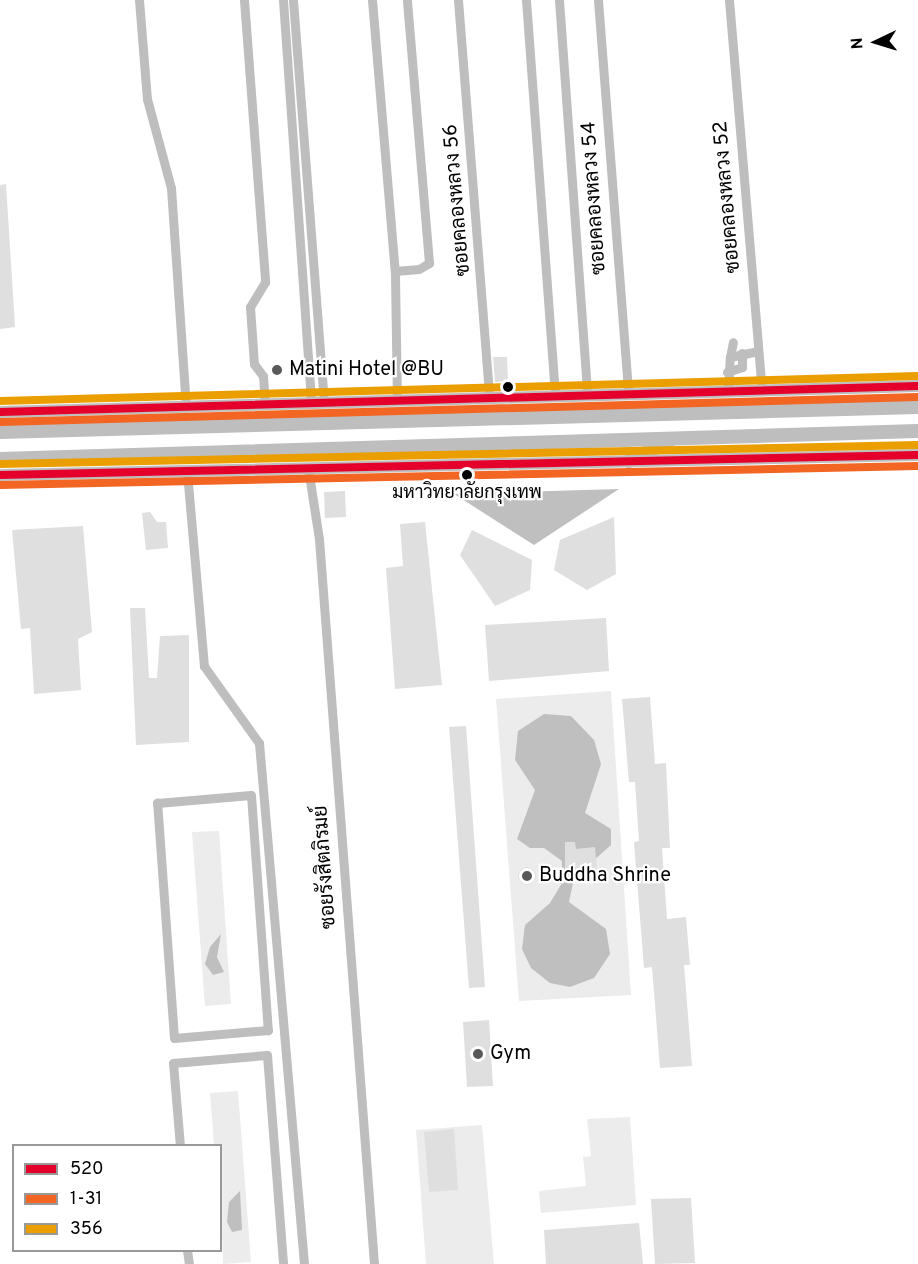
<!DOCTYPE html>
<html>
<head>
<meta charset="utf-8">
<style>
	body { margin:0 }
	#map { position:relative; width:918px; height:1264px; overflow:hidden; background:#fff; font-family:Overpass,Sarabun,sans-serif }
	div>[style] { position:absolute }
	.green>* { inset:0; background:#ececec }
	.water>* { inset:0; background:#bfbfbf }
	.building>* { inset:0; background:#dfdfdf }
	.round { border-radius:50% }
	.minor>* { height:9px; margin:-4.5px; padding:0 4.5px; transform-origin:4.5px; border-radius:4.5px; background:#bebebe }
	.major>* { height:12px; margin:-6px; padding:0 6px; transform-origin:6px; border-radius:6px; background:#bebebe }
	.highway>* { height:14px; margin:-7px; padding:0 7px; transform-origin:7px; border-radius:7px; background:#bebebe }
	.bus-1>* { height:8px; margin:-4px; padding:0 4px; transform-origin:4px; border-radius:4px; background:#e4002b }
	.bus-2>* { height:8px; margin:-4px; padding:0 4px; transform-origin:4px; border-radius:4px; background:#f26522 }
	.bus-3>* { height:8px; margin:-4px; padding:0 4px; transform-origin:4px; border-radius:4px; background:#eb9e00 }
	.dots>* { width:16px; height:16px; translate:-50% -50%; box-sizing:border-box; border:3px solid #fff; border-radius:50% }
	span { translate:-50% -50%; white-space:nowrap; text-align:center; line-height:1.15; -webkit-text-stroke:4.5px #fff; paint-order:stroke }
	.bus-label { font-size:18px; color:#000 }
	.street-label { font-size:20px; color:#000 }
	.poi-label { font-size:20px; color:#000 }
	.left { translate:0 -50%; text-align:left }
	.legend { position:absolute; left:12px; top:1144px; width:210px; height:108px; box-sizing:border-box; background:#fff; border:2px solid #999; margin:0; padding:8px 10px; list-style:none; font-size:18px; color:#000 }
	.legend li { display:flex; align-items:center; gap:12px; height:30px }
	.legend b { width:30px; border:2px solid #999 }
	.north { position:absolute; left:846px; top:12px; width:60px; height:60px; -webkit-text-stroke:4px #fff; paint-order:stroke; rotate:266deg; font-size:16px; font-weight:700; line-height:24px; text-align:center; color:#000 }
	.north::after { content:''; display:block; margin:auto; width:21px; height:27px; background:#000; clip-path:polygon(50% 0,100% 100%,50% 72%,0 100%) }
</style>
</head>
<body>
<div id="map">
	<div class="green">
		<i style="clip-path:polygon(611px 691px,631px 995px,519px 1001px,496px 699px)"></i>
		<i style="clip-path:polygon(219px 831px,231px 1004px,205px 1006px,192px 832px)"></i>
		<i style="clip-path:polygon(238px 1091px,251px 1262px,223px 1264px,220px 1146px,214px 1145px,210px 1093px)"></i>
		<i style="clip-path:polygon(630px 1117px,636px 1205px,541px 1213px,539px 1191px,586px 1186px,583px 1157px,591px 1156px,587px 1119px)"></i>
		<i style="clip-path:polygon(482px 1125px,494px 1264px,426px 1264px,416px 1130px)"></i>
	</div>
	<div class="water">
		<i style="clip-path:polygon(619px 489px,534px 545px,454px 494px)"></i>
		<i style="clip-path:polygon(544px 714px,571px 716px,594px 740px,601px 764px,585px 813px,611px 829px,611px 845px,574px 878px,569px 902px,606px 929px,610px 954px,594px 978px,570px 987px,550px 983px,531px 968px,522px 949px,525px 925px,550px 903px,562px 883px,562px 861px,544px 848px,530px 848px,517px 839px,535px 790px,515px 760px,518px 731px)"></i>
		<i style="clip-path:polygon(221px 934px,217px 957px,224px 972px,213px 975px,205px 964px,210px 947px)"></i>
		<i style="clip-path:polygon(240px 1191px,242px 1230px,232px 1232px,227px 1222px,229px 1202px)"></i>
	</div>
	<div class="building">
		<i style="clip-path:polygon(6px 184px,15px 327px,0 329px,0 185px)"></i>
		<i style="clip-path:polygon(493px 357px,507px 357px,508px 381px,495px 382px)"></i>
		<i style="clip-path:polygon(345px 491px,346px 517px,325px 518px,324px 492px)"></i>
		<i style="clip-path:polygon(150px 512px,157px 522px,166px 522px,168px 548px,146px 550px,142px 513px)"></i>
		<i style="clip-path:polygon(614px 517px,616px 574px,587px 590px,554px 570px,560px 540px)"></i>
		<i style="clip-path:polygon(425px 522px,442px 685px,395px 689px,386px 568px,403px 566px,400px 524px)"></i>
		<i style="clip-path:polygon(83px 526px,92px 632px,78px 639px,81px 690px,34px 694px,30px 628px,21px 629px,12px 530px)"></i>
		<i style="clip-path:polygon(472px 530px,532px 560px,530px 590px,495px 606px,460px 555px)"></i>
		<i style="clip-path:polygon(130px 608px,145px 608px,149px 678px,157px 678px,160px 636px,189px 635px,189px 742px,136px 745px)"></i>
		<i style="clip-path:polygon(606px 618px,609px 671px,489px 681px,485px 625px)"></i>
		<i style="clip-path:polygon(650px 697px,655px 764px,666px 763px,670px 848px,662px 848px,667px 919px,686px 917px,690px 965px,684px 965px,692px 1066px,660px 1068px,652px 967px,644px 968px,634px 842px,639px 841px,635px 782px,629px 782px,622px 699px)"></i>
		<i style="clip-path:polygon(466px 726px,485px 987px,469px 988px,449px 727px)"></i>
		<i style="clip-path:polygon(565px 842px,575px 842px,576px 849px,595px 847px,597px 871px,565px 873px)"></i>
		<i class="round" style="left:518px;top:867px;width:18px;height:18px"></i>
		<i style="clip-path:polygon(489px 1020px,493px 1086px,467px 1087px,463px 1022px)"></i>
		<i style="clip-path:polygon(454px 1129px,458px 1190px,429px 1192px,424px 1132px)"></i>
		<i style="clip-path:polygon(691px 1198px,695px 1263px,655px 1264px,651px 1199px)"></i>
		<i style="clip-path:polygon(639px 1223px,643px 1264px,546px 1264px,544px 1230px)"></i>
	</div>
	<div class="minor">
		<i style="left:139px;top:0;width:99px;rotate:85.4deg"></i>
		<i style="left:147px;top:99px;width:92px;rotate:74.9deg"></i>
		<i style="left:171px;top:188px;width:220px;rotate:86.1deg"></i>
		<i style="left:244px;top:0;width:283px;rotate:85.7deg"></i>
		<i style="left:265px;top:282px;width:29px;rotate:121deg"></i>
		<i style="left:250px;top:307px;width:57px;rotate:86deg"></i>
		<i style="left:254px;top:364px;width:15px;rotate:53deg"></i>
		<i style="left:263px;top:376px;width:28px;rotate:86deg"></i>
		<i style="left:283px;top:0;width:404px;rotate:86deg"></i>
		<i style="left:293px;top:0;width:403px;rotate:85.6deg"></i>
		<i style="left:372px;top:0;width:277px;rotate:85.2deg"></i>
		<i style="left:395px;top:276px;width:123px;rotate:89.1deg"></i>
		<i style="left:458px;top:0;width:398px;rotate:85.5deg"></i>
		<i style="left:526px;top:0;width:396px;rotate:85.8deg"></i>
		<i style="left:559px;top:0;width:396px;rotate:85.9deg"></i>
		<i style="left:598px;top:0;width:395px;rotate:85.6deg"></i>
		<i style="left:729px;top:0;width:391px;rotate:85.2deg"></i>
		<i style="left:395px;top:271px;width:24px;rotate:-5deg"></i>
		<i style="left:419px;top:269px;width:12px;rotate:-31deg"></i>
		<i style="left:429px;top:263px;width:264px;rotate:-94.8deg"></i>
		<i style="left:730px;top:357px;width:15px;rotate:-79deg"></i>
		<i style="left:727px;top:372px;width:16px;rotate:-18deg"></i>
		<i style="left:742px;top:367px;width:14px;rotate:-90deg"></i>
		<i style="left:728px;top:391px;width:34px;rotate:-87deg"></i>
		<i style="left:730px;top:357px;width:24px;rotate:-12deg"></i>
		<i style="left:308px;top:468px;width:72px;rotate:81.2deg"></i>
		<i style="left:319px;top:539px;width:727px;rotate:85.66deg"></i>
		<i style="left:187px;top:472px;width:195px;rotate:85deg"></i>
		<i style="left:204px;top:666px;width:95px;rotate:54.5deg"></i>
		<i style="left:259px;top:743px;width:523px;rotate:85.06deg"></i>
		<i style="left:251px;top:795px;width:236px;rotate:85.9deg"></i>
		<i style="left:268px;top:1030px;width:94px;rotate:175.1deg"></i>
		<i style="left:174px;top:1038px;width:236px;rotate:-94.1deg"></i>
		<i style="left:157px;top:803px;width:94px;rotate:-4.9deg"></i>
		<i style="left:180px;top:1146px;width:83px;rotate:-94.8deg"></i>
		<i style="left:173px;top:1063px;width:94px;rotate:-4.9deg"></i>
		<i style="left:267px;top:1055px;width:210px;rotate:85.6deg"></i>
		<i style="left:187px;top:1250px;width:14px;rotate:82deg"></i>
	</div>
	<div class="major">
		<i style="left:0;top:412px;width:918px;rotate:-1.62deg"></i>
		<i style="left:0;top:475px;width:918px;rotate:-1.25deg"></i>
	</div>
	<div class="highway">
		<i style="left:0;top:432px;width:918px;rotate:-1.56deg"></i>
		<i style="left:0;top:459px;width:918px;rotate:-1.75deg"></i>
		<i style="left:629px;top:461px;width:45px;rotate:-26.6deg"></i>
	</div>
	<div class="bus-1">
		<i style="left:0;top:412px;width:918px;rotate:-1.62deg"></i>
		<i style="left:0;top:475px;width:918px;rotate:-1.25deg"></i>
	</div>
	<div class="bus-2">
		<i style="left:0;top:422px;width:918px;rotate:-1.56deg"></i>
		<i style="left:0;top:485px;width:918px;rotate:-1.19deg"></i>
	</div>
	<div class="bus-3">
		<i style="left:0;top:401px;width:918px;rotate:-1.56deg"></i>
		<i style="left:0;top:464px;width:918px;rotate:-1.19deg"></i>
	</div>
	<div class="dots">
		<i style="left:277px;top:370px;background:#595959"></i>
		<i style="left:508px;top:387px;background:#000"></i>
		<i style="left:467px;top:475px;background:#000"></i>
		<i style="left:527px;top:876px;background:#595959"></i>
		<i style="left:478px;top:1054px;background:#595959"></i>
	</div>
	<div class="bus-label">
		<span style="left:467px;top:494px">มหาวิทยาลัยกรุงเทพ</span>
	</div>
	<div class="street-label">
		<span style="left:728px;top:197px;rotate:-95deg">ซอยคลองหลวง 52</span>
		<span style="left:595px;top:198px;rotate:-94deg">ซอยคลองหลวง 54</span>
		<span style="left:458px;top:200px;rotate:-95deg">ซอยคลองหลวง 56</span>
		<span style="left:326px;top:867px;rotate:-94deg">ซอยรังสิตภิรมย์</span>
	</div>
	<div class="poi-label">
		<span class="left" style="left:289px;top:370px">Matini Hotel @BU</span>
		<span class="left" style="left:539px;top:876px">Buddha Shrine</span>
		<span class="left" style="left:490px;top:1054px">Gym</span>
	</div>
	<ul class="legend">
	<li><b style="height:8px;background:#e4002b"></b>520</li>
	<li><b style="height:8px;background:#f26522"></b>1-31</li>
	<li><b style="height:8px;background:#eb9e00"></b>356</li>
	</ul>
	<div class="north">N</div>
</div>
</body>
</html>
